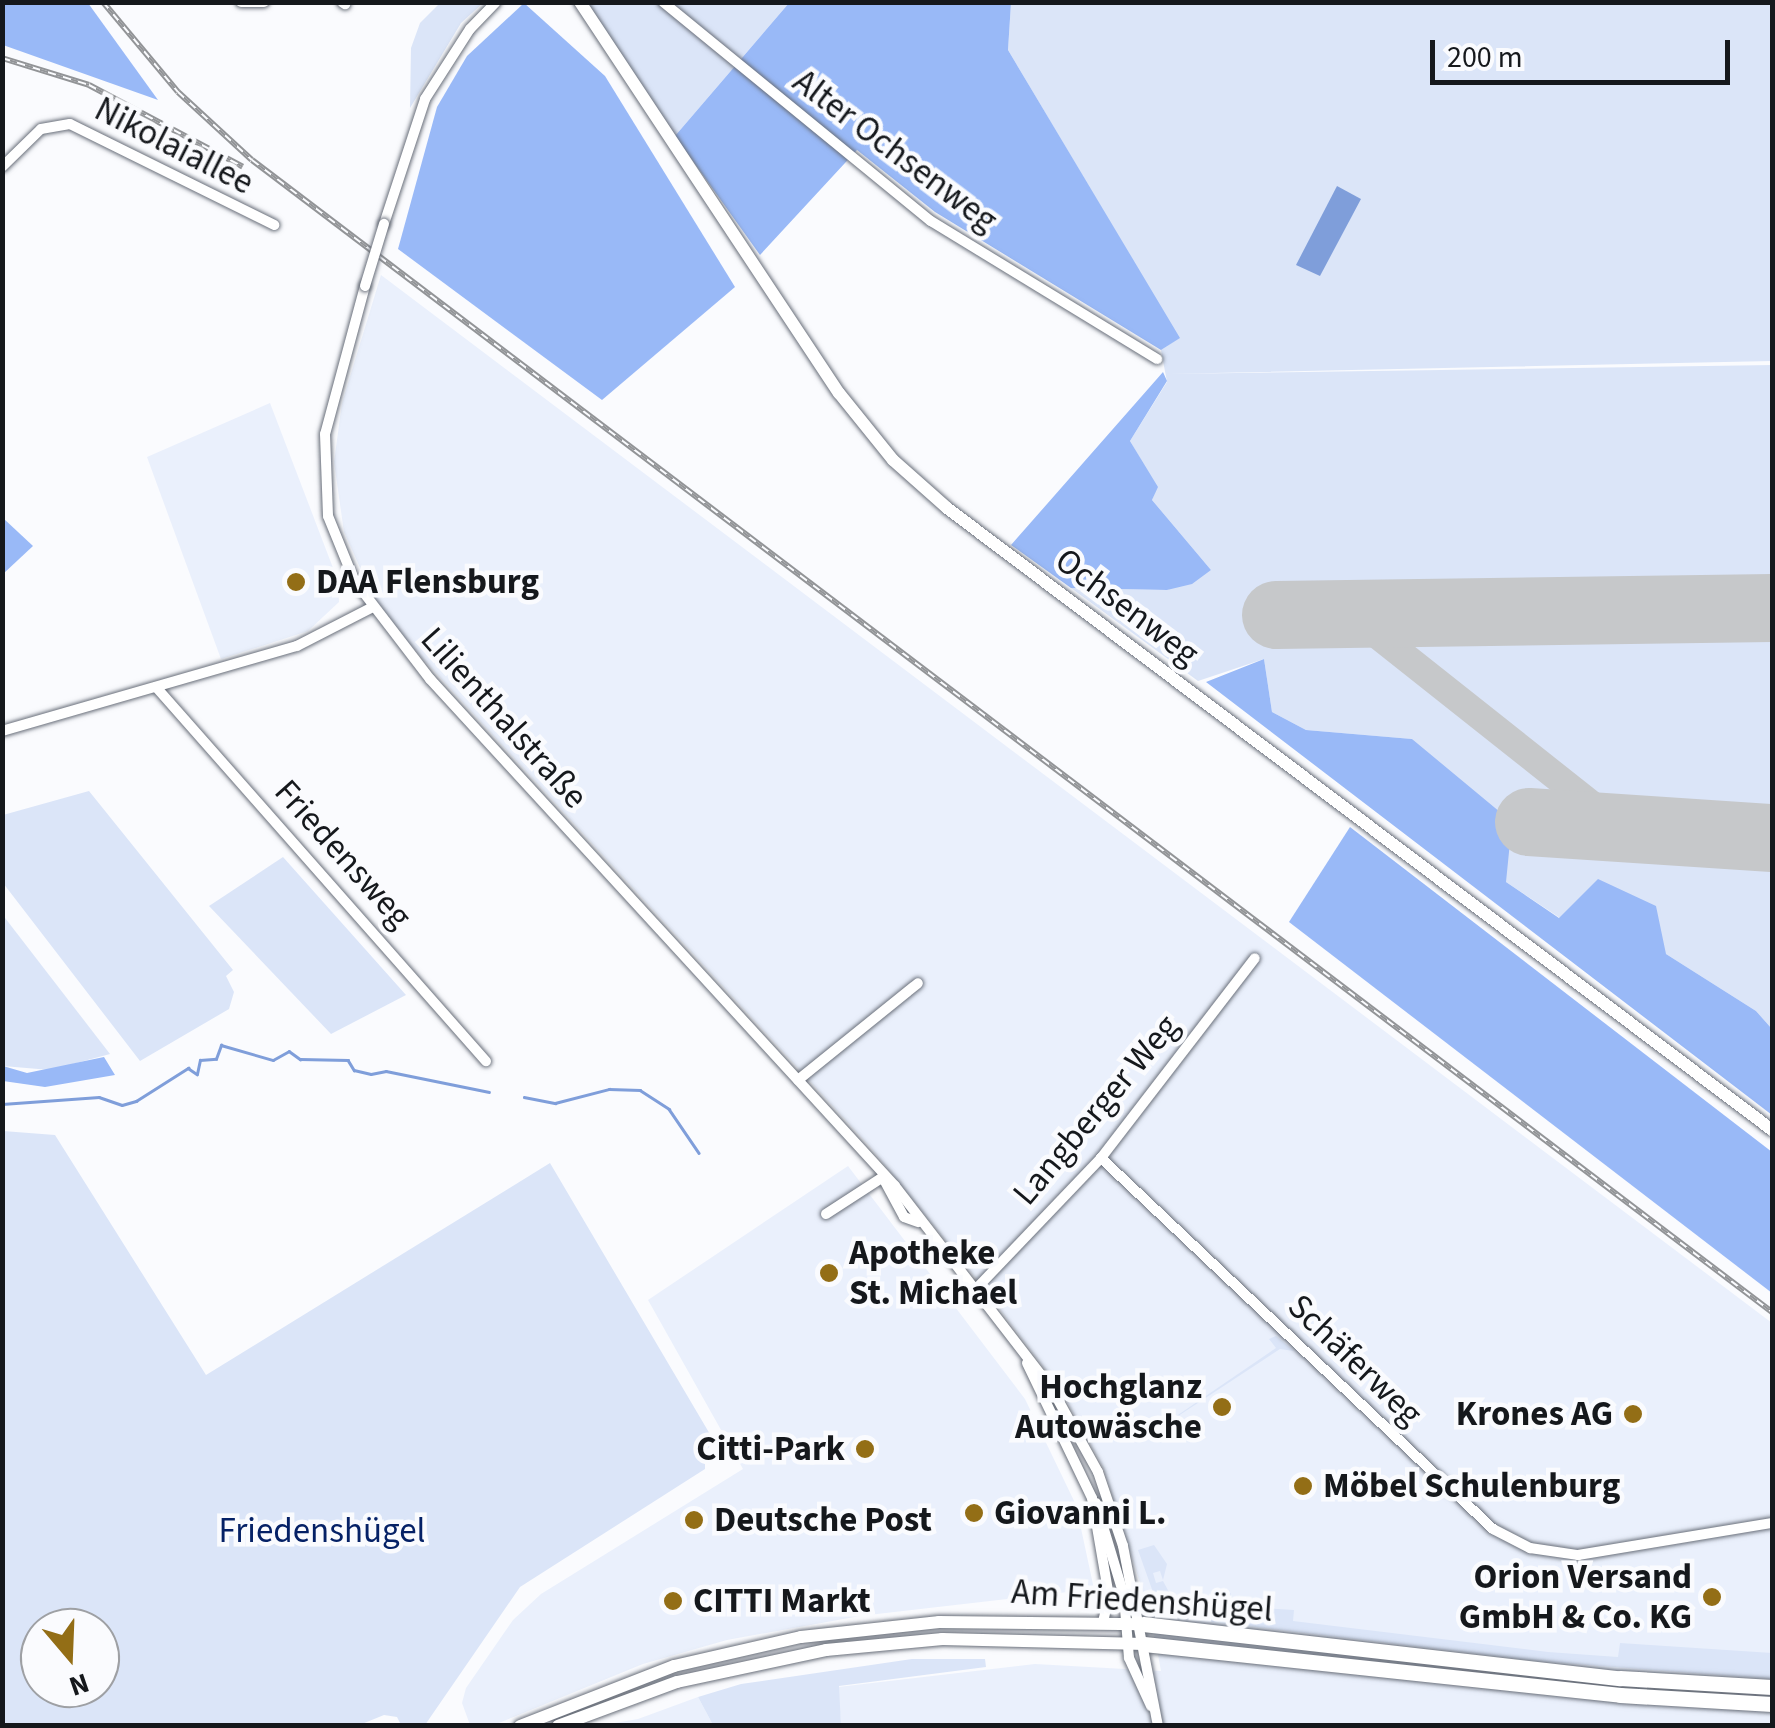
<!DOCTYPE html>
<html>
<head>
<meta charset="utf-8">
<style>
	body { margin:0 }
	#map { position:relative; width:1775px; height:1728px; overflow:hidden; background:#fafbfe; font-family:"Source Sans 3",sans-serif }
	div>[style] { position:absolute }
	.built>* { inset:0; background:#eaf0fc }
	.green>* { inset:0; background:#dbe5f8 }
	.forest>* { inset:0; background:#99b9f7 }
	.water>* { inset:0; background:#7f9eda }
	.stream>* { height:2.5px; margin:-1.25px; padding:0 1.25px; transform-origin:1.25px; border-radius:1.25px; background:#7f9eda }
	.taxiway>* { height:28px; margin:-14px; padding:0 14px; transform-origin:14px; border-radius:14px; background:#c6c8ca }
	.runway>* { height:68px; margin:-34px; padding:0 34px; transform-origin:34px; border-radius:34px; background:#c6c8ca }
	.roads { filter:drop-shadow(0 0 2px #696f7a) drop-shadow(0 0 2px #696f7a) }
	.minor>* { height:10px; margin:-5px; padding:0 5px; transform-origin:5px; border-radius:5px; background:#fff }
	.major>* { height:12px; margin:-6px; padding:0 6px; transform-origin:6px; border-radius:6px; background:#fff }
	.highway>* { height:15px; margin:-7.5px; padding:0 7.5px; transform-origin:7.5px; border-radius:7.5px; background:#fff }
	.rail>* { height:6px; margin-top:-3px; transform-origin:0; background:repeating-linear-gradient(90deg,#fafbfe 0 8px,#929497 0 16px); box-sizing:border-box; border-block:2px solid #929497 }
	.bridges { filter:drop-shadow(0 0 2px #696f7a) drop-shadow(0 0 2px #696f7a) }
	.minor-bridge>* { height:10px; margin:-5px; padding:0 5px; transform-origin:5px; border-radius:5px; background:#fff }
	.dots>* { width:28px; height:28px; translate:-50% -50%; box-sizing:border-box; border:5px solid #fafbfe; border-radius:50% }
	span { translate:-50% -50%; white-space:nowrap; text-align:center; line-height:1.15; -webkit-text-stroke:9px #fafbfe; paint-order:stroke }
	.street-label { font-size:35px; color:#15181c }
	.poi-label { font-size:35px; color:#15181c; font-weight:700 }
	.left { translate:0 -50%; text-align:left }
	.right { translate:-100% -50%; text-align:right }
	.park-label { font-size:35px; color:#052166 }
	.frame { position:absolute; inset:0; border:5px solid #15181c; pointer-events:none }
	.north { position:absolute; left:20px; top:1608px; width:100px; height:100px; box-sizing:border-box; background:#fafbfe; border:2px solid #9ea0a4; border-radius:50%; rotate:161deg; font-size:28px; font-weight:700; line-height:40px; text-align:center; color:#15181c }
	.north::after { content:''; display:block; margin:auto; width:35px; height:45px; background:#936e16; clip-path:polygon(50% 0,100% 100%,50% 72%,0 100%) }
	.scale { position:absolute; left:1430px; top:40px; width:300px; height:45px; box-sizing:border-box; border:5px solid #15181c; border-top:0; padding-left:12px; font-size:30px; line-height:35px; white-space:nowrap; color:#15181c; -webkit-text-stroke:8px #fafbfe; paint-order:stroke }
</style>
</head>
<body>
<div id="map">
	<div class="built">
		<i style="clip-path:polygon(381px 275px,1772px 1323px,1772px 1725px,841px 1725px,838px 1687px,1035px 1664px,1161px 1671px,1151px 1617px,1103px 1467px,1060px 1389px,986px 1291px,871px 1148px,380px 612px,344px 532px,334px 462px,342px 403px)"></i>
		<i style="clip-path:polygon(270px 403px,338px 581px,339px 602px,308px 631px,221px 659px,147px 457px)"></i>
		<i style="clip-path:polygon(848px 1166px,1025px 1399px,1076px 1505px,1094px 1589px,860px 1616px,727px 1640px,643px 1664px,494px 1725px,470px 1725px,462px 1703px,466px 1688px,513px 1620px,541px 1594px,743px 1469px,648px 1300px)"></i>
		<i style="clip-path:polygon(698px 1697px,713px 1725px,597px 1726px,638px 1719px)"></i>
	</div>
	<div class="green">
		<i style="clip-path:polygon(440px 3px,483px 3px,461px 23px,410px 108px,411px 48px,420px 23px)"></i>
		<i style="clip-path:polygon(587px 3px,789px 3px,675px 136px)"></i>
		<i style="clip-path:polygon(1011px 3px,1772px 3px,1772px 361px,1167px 374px,1772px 365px,1772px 1029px,1756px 1011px,1666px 954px,1560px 918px,1506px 882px,1412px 739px,1306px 730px,1272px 712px,1264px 659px,1198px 681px,1071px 588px,1167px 590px,1211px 570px,1152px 500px,1157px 487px,1130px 441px,1167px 382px,1161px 350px,1179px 338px,1008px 50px)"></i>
		<i style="clip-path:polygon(89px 791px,233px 970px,226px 976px,234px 992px,229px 1009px,140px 1061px,3px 883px,3px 815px)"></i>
		<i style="clip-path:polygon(283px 857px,406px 995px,331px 1034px,209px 906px)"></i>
		<i style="clip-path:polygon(2px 914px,110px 1054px,50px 1070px,3px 1066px)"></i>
		<i style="clip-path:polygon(evenodd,3px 1131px,55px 1135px,206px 1375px,550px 1163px,714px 1441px,705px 1452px,705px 1469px,520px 1587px,425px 1725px,401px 1725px,397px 1717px,384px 1715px,357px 1726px,3px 1725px,3px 1131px,40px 1628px,100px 1628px,100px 1688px,40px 1688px,40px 1628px)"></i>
		<i style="clip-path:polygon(1276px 1336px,1294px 1351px,1280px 1349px,1134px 1445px,1276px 1348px,1269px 1339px)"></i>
		<i style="clip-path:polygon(1154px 1545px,1167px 1564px,1163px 1580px,1160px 1571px,1153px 1573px,1156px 1583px,1163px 1581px,1170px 1594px,1209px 1603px,1231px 1593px,1230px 1606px,1294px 1610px,1293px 1621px,1548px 1652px,1618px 1657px,1620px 1643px,1772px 1653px,1772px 1679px,1536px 1661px,1173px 1617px,1154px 1595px,1138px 1550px)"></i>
		<i style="clip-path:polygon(912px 1659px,985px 1659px,986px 1667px,839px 1686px,841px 1725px,713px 1725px,698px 1697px,741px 1684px)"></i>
	</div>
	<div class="forest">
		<i style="clip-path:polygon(3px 2px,88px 3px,158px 100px,3px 45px)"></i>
		<i style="clip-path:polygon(524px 3px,605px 76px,735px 287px,602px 400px,398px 249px,437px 107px,467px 56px)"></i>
		<i style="clip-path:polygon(789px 3px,1011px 3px,1008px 50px,1180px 338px,1161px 350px,935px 212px,857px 150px,760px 255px,675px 136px)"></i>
		<i style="clip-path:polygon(1163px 372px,1167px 381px,1130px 441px,1158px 487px,1152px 500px,1211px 570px,1192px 584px,1167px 590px,1071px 588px,1011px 545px)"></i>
		<i style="clip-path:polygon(3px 518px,33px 546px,3px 574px,2px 574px)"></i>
		<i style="clip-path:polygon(1264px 659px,1272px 712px,1306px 730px,1412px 739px,1512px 822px,1506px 882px,1559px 918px,1598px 879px,1656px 906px,1666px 954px,1756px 1011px,1772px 1029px,1772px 1115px,1206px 682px)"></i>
		<i style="clip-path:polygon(1350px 827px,1772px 1152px,1772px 1293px,1289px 922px)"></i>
		<i style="clip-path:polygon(104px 1057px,115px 1075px,45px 1087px,3px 1081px,3px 1066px,27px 1073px)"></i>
	</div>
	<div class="water">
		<i style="clip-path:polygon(1337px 186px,1361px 199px,1320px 276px,1296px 265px)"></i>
	</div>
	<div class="stream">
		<i style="left:524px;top:1097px;width:32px;rotate:11deg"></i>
		<i style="left:555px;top:1103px;width:56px;rotate:-14.5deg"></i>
		<i style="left:609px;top:1089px;width:31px;rotate:2deg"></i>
		<i style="left:640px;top:1090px;width:35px;rotate:33deg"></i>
		<i style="left:669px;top:1109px;width:53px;rotate:55.7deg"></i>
		<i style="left:2px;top:1104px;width:97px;rotate:-4.1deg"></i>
		<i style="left:99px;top:1097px;width:24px;rotate:19deg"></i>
		<i style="left:122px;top:1105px;width:15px;rotate:-16deg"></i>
		<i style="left:136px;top:1101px;width:62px;rotate:-32.4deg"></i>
		<i style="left:188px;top:1068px;width:11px;rotate:34deg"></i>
		<i style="left:197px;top:1074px;width:14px;rotate:-78deg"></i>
		<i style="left:200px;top:1060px;width:16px;rotate:-4deg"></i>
		<i style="left:216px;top:1059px;width:15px;rotate:-70deg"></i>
		<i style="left:221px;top:1045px;width:54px;rotate:16.1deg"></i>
		<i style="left:273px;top:1060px;width:18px;rotate:-29deg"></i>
		<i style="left:289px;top:1051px;width:14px;rotate:36deg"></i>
		<i style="left:300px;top:1059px;width:48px;rotate:1.2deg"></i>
		<i style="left:348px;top:1060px;width:12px;rotate:59deg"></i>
		<i style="left:354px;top:1070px;width:17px;rotate:13deg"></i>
		<i style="left:371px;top:1074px;width:15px;rotate:-11deg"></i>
		<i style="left:386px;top:1071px;width:105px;rotate:11.5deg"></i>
	</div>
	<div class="taxiway">
		<i style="left:1351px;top:614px;width:345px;rotate:38.4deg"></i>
	</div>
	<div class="runway">
		<i style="left:1276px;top:615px;width:496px;rotate:-0.8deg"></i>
		<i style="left:1529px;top:822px;width:244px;rotate:3.8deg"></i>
	</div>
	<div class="roads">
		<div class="minor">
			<i style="left:241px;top:2px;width:23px"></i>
			<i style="left:342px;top:2px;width:4px;rotate:34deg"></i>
			<i style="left:663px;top:2px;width:346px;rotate:39.3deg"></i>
			<i style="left:931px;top:221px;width:265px;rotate:31.4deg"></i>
			<i style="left:2px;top:167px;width:54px;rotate:-44.3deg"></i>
			<i style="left:41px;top:129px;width:29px;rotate:-10deg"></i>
			<i style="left:70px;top:124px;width:228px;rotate:26.3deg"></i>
			<i style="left:384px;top:224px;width:132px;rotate:-71.8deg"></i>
			<i style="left:425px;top:99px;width:83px;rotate:-57.3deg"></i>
			<i style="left:470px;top:29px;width:37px;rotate:-46deg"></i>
			<i style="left:365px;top:286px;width:153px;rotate:105.1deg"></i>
			<i style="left:325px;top:434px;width:82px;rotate:87.9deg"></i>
			<i style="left:328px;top:516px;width:69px;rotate:67.9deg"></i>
			<i style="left:354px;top:580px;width:125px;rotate:52.5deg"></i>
			<i style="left:430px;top:679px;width:688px;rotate:47.47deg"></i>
			<i style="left:895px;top:1186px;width:257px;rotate:52.3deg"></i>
			<i style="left:1052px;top:1389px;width:95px;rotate:61deg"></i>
			<i style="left:1098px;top:1472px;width:78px;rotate:71.3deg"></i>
			<i style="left:1123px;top:1546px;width:183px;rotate:79deg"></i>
			<i style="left:156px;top:687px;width:499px;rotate:48.6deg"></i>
			<i style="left:2px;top:731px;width:307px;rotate:-16.1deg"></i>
			<i style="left:297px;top:646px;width:83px;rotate:-27.2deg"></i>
			<i style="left:798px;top:1080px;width:154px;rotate:-38.9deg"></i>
			<i style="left:1101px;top:1158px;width:540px;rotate:43.42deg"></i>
			<i style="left:1493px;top:1529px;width:42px;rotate:27.2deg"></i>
			<i style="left:1530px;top:1548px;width:49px;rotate:8.3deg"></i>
			<i style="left:1578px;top:1555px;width:197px;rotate:-9.4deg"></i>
			<i style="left:883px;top:1178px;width:44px;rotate:61.7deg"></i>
			<i style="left:904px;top:1217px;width:15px;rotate:20deg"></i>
			<i style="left:826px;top:1214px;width:68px;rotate:-33deg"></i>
			<i style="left:973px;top:1292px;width:185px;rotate:-46.3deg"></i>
			<i style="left:1101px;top:1158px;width:252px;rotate:-52.4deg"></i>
			<i style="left:1027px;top:1363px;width:150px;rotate:64.3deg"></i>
			<i style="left:1092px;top:1498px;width:99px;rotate:80.2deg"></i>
			<i style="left:1109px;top:1596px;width:26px;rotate:103deg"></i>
			<i style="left:1096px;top:1503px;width:97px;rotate:73.2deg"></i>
			<i style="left:1124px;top:1596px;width:62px;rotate:85.4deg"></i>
			<i style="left:1129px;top:1658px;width:53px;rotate:65.4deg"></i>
		</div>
		<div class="major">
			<i style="left:580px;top:2px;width:469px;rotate:56.5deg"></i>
			<i style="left:839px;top:393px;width:86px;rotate:51.1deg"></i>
			<i style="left:893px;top:460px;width:72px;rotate:41.6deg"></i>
			<i style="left:947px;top:508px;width:1033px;rotate:37.01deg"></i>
			<i style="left:520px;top:1726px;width:165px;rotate:-21.3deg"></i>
			<i style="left:674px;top:1666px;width:130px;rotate:-12.9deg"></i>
			<i style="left:801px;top:1637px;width:139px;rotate:-6.2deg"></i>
			<i style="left:939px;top:1622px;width:204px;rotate:0.6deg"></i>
			<i style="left:558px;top:1726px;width:127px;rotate:-20.3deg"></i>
			<i style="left:677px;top:1682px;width:152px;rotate:-12.1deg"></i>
			<i style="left:826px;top:1650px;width:117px;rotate:-5.4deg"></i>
			<i style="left:942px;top:1639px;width:202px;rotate:1.4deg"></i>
		</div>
		<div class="highway">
			<i style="left:1143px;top:1624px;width:480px;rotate:6.5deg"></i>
			<i style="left:1620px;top:1678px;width:152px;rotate:3.4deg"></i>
			<i style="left:1144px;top:1644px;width:479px;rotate:6.1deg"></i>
			<i style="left:1620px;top:1695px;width:152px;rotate:3.4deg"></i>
		</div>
	</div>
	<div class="rail">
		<i style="left:103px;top:2px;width:117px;rotate:50.2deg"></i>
		<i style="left:178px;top:92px;width:100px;rotate:42.6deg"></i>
		<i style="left:252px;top:160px;width:1907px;rotate:37.16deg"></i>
		<i style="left:2px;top:58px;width:91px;rotate:17.2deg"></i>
		<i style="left:89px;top:85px;width:174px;rotate:28deg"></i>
	</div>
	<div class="bridges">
		<div class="minor-bridge">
			<i style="left:365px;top:286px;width:65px;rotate:-73deg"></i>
		</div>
	</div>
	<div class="dots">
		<i style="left:296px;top:582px;background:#936e16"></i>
		<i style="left:829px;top:1273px;background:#936e16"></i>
		<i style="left:1222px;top:1407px;background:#936e16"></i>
		<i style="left:1633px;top:1414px;background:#936e16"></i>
		<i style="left:865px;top:1449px;background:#936e16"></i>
		<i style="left:1303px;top:1486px;background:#936e16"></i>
		<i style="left:974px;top:1513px;background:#936e16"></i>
		<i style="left:694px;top:1520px;background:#936e16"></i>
		<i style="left:1712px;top:1597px;background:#936e16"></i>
		<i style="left:673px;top:1601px;background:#936e16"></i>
	</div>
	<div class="street-label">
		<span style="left:174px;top:146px;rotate:27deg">Nikolaiallee</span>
		<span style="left:895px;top:151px;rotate:37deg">Alter Ochsenweg</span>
		<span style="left:1127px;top:607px;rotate:37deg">Ochsenweg</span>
		<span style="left:504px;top:718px;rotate:48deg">Lilienthalstraße</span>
		<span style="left:343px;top:854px;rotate:48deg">Friedensweg</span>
		<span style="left:1096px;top:1110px;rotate:-50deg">Langberger Weg</span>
		<span style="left:1355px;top:1360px;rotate:44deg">Schäferweg</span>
		<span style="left:1142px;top:1601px;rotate:4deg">Am Friedenshügel</span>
	</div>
	<div class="poi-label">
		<span class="left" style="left:316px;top:582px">DAA Flensburg</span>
		<span class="left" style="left:849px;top:1273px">Apotheke<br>St. Michael</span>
		<span class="right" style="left:1202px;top:1407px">Hochglanz<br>Autowäsche</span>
		<span class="right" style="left:1613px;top:1414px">Krones AG</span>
		<span class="right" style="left:845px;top:1449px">Citti-Park</span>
		<span class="left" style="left:1323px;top:1486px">Möbel Schulenburg</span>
		<span class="left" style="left:994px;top:1513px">Giovanni L.</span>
		<span class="left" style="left:714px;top:1520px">Deutsche Post</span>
		<span class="right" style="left:1692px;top:1597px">Orion Versand<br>GmbH &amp; Co. KG</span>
		<span class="left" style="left:693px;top:1601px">CITTI Markt</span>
	</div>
	<div class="park-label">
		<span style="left:322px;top:1531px">Friedenshügel</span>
	</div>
	<div class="frame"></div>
	<div class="north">N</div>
	<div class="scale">200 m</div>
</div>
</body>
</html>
